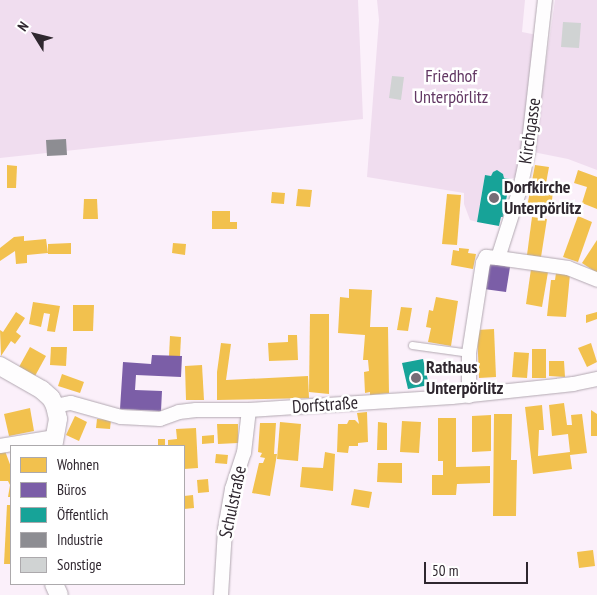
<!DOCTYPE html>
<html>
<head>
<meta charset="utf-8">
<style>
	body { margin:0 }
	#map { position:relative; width:597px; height:595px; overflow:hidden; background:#fbf0fa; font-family:"PT Sans Narrow",sans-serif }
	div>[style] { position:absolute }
	.green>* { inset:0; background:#f0ddef }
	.homes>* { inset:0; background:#f2c14e }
	.offices>* { inset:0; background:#7b5ea7 }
	.public>* { inset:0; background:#17a398 }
	.industry>* { inset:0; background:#8d8d92 }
	.building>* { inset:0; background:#d0d3d3 }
	.roads { filter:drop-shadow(0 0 1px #b2a8b1) drop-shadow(0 0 1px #b2a8b1) }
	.service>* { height:7px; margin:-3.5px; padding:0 3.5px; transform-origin:3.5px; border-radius:3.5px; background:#fefdfe }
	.minor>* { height:14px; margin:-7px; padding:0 7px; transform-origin:7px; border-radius:7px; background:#fefdfe }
	.tertiary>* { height:18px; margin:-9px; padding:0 9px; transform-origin:9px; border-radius:9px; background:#fefdfe }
	.dots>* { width:14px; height:14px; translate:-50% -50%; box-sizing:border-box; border:2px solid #fff; border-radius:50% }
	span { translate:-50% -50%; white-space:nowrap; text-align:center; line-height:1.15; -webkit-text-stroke:5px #fff; paint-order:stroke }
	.park-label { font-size:18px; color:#623763 }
	.street-label { font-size:18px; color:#2f272f }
	.poi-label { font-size:18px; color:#2f272f; font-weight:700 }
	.left { translate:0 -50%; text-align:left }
	.legend { position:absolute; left:10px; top:445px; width:175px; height:140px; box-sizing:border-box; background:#fff; border:1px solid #aca9ac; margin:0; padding:6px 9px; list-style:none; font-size:15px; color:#2f272f }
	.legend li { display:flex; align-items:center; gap:10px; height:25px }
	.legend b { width:25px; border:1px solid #aca9ac }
	.north { position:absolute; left:10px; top:10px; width:50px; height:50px; -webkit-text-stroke:4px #fff; paint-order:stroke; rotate:306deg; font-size:14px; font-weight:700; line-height:20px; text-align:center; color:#2f272f }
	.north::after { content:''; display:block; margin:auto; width:18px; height:22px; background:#2f272f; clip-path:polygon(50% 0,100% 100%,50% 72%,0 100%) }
	.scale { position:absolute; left:424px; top:562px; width:104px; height:22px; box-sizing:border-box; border:2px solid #2f272f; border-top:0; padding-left:6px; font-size:15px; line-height:18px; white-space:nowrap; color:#2f272f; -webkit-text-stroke:4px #fff; paint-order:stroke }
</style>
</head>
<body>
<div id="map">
	<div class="green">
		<i style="clip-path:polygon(0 0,358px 0,363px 119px,0 158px)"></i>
		<i style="clip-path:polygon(377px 0,525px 0,522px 32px,537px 35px,519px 176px,510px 179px,504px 178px,503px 174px,497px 170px,493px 172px,491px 176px,485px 175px,477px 222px,470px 220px,464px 204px,464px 193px,367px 177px,379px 20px)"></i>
		<i style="clip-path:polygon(555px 0,597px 0,597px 170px,568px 159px,533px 152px)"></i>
	</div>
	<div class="homes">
		<i style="clip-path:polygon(7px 165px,17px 166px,16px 188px,7px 188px)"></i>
		<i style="clip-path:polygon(535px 165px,549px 167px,545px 189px,553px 190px,551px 211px,527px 207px)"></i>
		<i style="clip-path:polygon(578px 170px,597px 177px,597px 209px,582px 203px,587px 187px,574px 183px)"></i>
		<i style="clip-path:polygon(298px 189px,312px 190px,310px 207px,296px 206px)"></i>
		<i style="clip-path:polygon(272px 192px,285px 193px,284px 204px,271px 203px)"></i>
		<i style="clip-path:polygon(447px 194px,461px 195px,457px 245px,442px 244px)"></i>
		<i style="clip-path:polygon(84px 199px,97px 199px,98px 219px,83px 219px)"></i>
		<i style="clip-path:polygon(212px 211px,230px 211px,230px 222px,237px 222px,237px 229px,212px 229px)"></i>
		<i style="clip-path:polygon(578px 216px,592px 222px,578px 262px,563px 257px)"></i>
		<i style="clip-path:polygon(532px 217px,547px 219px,541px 257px,527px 255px)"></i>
		<i style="clip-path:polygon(24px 236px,24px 241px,46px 239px,48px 253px,27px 255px,27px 263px,16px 264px,15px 251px,0 261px,0 248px,14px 237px)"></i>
		<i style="clip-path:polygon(597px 240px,597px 273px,582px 263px)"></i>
		<i style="clip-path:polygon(71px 243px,71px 254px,48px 254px,48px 244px)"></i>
		<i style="clip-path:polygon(173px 243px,186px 244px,185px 255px,172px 253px)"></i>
		<i style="clip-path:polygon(459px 248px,469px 249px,468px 253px,476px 254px,473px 269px,451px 265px,453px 250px,459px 251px)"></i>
		<i style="clip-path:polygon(531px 269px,548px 272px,542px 307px,526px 304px)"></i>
		<i style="clip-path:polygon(556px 273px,570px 274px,566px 317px,547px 316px,551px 280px,555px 280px)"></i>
		<i style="clip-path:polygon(349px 289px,372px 290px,370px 327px,388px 327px,389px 393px,370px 395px,370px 392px,365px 393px,364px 372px,369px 371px,368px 360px,363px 360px,365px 335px,338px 333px,340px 297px,349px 298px)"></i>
		<i style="clip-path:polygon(436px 297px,458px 301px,451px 346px,428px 342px,431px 328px,426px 327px,429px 310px,433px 311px)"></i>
		<i style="clip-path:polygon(33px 302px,60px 306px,55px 332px,47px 331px,50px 314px,44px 313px,41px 327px,29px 324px)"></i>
		<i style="clip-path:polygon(73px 305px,94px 305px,93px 331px,73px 331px)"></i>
		<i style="clip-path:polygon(401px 307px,412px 308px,408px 331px,397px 330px)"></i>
		<i style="clip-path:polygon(16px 312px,25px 318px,16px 332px,21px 336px,15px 344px,11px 341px,1px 356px,0 330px,3px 332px)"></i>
		<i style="clip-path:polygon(597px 312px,597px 319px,586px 323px,586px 315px)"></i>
		<i style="clip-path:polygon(310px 314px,329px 314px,329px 394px,309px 392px)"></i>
		<i style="clip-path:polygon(494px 329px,496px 377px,479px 378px,477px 330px)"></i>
		<i style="clip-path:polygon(288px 335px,297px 335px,298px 360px,269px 361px,268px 343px,288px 342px)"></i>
		<i style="clip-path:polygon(170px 336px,181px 337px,180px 356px,169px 356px)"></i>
		<i style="clip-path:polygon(221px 343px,231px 344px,226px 380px,308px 376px,309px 398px,217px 400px,217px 372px)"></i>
		<i style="clip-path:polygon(591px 343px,597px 362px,587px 367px,578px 348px)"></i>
		<i style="clip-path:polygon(30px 347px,46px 356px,35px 376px,19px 367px)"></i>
		<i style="clip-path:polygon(51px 347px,67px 347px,66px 366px,50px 365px)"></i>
		<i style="clip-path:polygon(532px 349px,546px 349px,546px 378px,532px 378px)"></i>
		<i style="clip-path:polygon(514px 352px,529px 353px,527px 378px,512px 377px)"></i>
		<i style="clip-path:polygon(549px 361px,564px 361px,565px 377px,549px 376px)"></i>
		<i style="clip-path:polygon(202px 365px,204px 400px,186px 400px,185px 366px)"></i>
		<i style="clip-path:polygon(62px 374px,84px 382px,80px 393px,58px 386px)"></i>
		<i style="clip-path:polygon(564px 403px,567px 425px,572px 425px,571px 415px,582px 414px,587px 453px,570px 455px,572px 469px,533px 474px,525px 407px,542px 405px,544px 430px,539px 430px,538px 456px,570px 452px,568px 434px,552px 436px,549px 405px)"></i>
		<i style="clip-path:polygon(30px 408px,34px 431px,9px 436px,4px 414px)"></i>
		<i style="clip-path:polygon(591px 410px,597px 414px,597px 436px,591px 436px)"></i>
		<i style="clip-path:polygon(367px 412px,368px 442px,358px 443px,358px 446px,349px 446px,348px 453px,337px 452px,338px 424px,347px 424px,349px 420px,355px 420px,359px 424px,357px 413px)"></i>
		<i style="clip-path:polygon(494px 414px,512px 414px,511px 460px,517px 460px,516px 516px,493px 516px)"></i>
		<i style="clip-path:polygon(491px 415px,491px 451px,472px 452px,472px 416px)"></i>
		<i style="clip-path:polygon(75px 416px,87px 422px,79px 441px,66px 435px)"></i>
		<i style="clip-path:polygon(438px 418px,456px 418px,456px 467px,490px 466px,490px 483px,457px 484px,456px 495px,432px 495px,432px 475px,443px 475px,443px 461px,438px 461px)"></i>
		<i style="clip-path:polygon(97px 419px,111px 420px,110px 429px,96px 428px)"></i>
		<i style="clip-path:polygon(402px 421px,421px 422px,419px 453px,400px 452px)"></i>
		<i style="clip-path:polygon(280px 422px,301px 424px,298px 461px,277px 459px)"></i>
		<i style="clip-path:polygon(378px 422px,387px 423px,387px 450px,377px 450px)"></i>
		<i style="clip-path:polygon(260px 423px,276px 423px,274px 454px,277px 454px,270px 496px,252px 493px,259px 463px,263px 463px,265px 458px,260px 457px,262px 453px,258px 452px)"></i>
		<i style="clip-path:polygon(217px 424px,238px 424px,238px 443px,218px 444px)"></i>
		<i style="clip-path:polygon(196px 428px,198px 468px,184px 469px,184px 446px,168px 446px,168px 440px,177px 439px,176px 429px)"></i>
		<i style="clip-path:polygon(214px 435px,214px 443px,202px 444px,202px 436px)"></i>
		<i style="clip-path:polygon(158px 439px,165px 439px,165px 446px,158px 446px)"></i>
		<i style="clip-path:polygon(5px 451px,11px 467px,11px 497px,8px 497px,10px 485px,8px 481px,0 481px,0 453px)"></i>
		<i style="clip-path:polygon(325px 452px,335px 454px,333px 491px,300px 487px,302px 467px,323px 468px)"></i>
		<i style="clip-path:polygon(216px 454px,228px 455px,227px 464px,215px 463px)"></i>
		<i style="clip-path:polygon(378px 463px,402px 463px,402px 483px,377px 482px)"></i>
		<i style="clip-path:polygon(208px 479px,209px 492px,198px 493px,197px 480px)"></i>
		<i style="clip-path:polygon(354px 489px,372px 492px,369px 508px,351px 505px)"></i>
		<i style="clip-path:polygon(193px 495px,194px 508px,184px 509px,184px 496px)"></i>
		<i style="clip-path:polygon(7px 505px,11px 505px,11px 564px,4px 564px)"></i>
		<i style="clip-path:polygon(593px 550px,595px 566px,579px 568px,577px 552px)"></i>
	</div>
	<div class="offices">
		<i style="clip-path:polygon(489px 263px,510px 267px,506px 292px,484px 289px)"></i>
		<i style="clip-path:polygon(152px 355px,182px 356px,181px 377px,136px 375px,135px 390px,162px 391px,161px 411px,120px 409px,123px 362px,151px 364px)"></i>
	</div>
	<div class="public">
		<i style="clip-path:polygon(497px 170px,503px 174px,504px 178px,510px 179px,503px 217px,501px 217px,499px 226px,477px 222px,485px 175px,491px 176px,493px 172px)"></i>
		<i style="clip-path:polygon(423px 359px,429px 385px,408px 389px,402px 363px)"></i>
	</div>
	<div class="industry">
		<i style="clip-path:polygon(66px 139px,67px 155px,47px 156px,46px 140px)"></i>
	</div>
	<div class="building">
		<i style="clip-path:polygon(563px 22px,581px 23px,579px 48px,561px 47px)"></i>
		<i style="clip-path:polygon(392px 76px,404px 77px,401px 100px,389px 98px)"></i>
	</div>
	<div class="roads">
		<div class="service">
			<i style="left:412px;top:345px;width:58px;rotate:8deg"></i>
		</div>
		<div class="minor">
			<i style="left:498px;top:258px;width:71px;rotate:8.1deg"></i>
			<i style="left:568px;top:268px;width:31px;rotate:22deg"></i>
			<i style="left:469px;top:396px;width:43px;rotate:-90deg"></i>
			<i style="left:469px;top:353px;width:91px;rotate:-81.2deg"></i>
			<i style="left:483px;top:263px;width:7px;rotate:-63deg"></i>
			<i style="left:486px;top:257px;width:12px;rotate:5deg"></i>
			<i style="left:498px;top:258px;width:72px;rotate:-72.3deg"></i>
			<i style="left:520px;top:189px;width:39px;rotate:-78deg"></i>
			<i style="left:528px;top:151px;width:152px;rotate:-83.6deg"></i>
			<i style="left:55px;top:406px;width:16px;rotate:-11deg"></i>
			<i style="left:71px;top:403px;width:52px;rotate:15.6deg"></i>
			<i style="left:121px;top:417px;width:39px;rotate:3deg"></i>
			<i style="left:160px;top:419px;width:20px;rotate:-20deg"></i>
			<i style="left:179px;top:412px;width:17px;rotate:-7deg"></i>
			<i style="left:196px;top:410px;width:53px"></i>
			<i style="left:249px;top:410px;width:203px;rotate:-3.7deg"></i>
			<i style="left:452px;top:397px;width:122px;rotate:-6.1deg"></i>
			<i style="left:573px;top:384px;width:25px;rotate:-12deg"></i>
			<i style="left:0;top:446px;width:56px;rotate:-9.3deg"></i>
			<i style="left:221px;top:595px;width:66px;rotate:-86.5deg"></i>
			<i style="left:225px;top:529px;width:41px;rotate:-80.1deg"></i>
			<i style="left:232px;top:489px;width:38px;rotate:-72deg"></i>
			<i style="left:244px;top:453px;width:43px;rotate:-83.4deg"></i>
		</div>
		<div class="tertiary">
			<i style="left:0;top:366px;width:48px;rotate:29.7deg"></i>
			<i style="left:42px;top:390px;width:12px;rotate:42deg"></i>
			<i style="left:51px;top:398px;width:9px;rotate:63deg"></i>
			<i style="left:55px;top:406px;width:13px;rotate:77deg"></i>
			<i style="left:58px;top:419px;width:27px;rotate:100deg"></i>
			<i style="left:54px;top:584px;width:12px;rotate:66deg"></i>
		</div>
	</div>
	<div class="dots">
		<i style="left:494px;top:198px;background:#766d76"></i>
		<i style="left:416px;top:378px;background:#766d76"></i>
	</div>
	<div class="park-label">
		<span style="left:451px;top:87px">Friedhof<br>Unterpörlitz</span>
	</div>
	<div class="street-label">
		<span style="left:530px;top:131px;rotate:-82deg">Kirchgasse</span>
		<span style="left:325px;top:405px;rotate:-4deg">Dorfstraße</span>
		<span style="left:233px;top:502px;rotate:-78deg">Schulstraße</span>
	</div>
	<div class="poi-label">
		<span class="left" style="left:504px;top:198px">Dorfkirche<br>Unterpörlitz</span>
		<span class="left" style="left:426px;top:378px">Rathaus<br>Unterpörlitz</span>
	</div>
	<ul class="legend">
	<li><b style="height:14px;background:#f2c14e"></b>Wohnen</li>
	<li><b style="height:14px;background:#7b5ea7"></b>Büros</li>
	<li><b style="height:14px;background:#17a398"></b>Öffentlich</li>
	<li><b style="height:14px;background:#8d8d92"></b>Industrie</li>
	<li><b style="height:14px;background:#d0d3d3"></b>Sonstige</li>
	</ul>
	<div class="north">N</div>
	<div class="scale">50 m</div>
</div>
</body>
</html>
